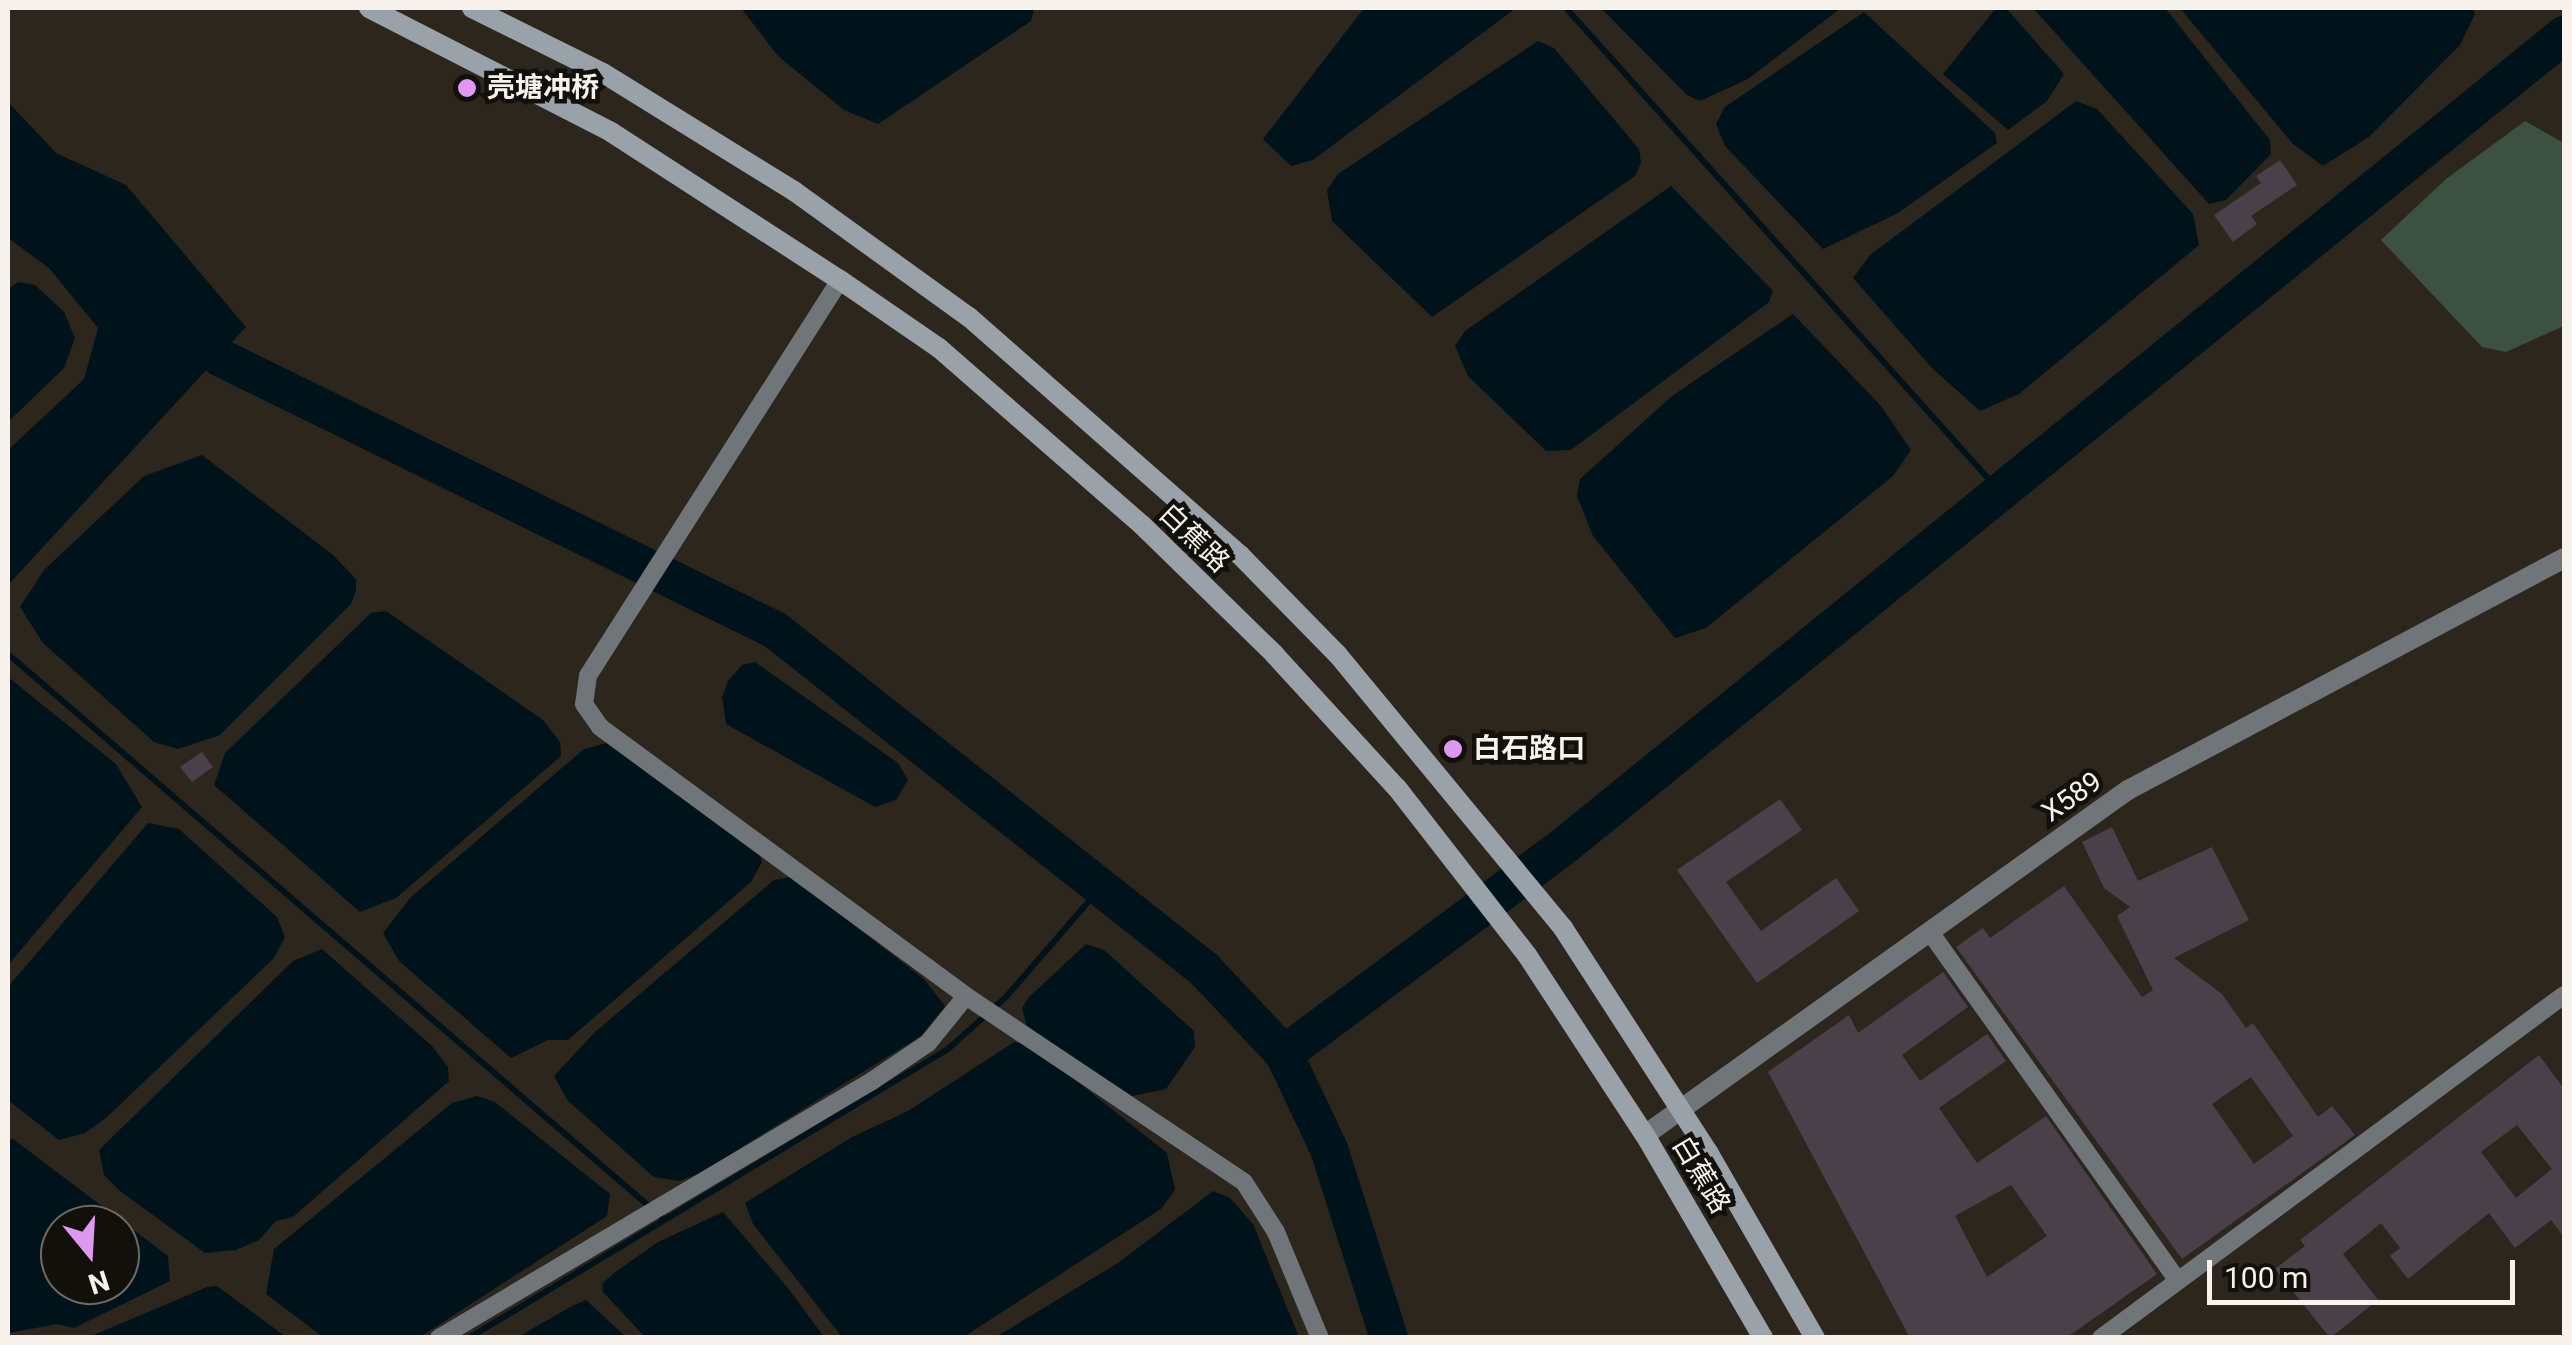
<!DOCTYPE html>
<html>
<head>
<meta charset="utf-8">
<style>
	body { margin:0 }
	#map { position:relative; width:2572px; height:1345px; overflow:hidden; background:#2c261c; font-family:Roboto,"Noto Sans SC",sans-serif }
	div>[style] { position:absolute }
	.green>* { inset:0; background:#3c5141 }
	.water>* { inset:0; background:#00131b }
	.stream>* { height:6px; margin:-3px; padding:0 3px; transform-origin:3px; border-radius:3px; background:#00131b }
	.river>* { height:38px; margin:-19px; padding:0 19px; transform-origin:19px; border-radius:19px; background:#00131b }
	.building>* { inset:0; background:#49404a }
	.minor>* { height:18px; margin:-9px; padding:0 9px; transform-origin:9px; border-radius:9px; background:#70757a }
	.tertiary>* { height:20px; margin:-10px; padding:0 10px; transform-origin:10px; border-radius:10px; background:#70757a }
	.secondary>* { height:20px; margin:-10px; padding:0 10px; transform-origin:10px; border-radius:10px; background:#99a2a9 }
	.dots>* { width:28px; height:28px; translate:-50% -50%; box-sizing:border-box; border:5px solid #12100b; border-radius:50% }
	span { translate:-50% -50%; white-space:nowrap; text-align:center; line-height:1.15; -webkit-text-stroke:9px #12100b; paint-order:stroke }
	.poi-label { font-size:28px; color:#f7f3ec; font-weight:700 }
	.left { translate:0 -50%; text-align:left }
	.street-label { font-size:28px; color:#f7f3ec }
	.frame { position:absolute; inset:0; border:10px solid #f7f3ec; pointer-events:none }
	.north { position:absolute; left:40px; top:1205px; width:100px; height:100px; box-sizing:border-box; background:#12100b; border:2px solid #6e6b65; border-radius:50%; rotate:162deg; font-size:28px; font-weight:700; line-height:40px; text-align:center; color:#f7f3ec }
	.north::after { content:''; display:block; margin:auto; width:35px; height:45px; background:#df98f2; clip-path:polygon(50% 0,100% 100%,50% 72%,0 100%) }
	.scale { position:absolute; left:2207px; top:1260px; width:308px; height:45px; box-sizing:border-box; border:5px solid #f7f3ec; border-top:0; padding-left:12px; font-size:30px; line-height:35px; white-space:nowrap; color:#f7f3ec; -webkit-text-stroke:8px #12100b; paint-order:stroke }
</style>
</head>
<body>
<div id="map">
	<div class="green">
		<i style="clip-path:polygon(2525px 121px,2564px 143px,2564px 326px,2506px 352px,2482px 347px,2381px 240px,2446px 179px)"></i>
	</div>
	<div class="water">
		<i style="clip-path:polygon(741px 8px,1034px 8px,1034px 9px,1031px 21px,878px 124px,844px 110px,778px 56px)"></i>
		<i style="clip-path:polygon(1364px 8px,1516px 8px,1313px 160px,1291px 166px,1263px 139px)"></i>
		<i style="clip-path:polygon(1601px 8px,1841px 8px,1748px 79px,1700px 101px,1687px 95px)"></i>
		<i style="clip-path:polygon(1996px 8px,2006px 8px,2064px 74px,2047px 101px,2008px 130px,1943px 74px)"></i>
		<i style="clip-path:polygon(2033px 8px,2165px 8px,2270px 140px,2271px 154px,2226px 200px,2209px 204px)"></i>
		<i style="clip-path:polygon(2180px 8px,2473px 8px,2475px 14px,2460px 45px,2369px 137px,2323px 166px,2293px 144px)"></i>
		<i style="clip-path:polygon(1864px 12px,1995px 133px,1997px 143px,1898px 213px,1823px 249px,1725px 146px,1716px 124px,1725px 107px)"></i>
		<i style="clip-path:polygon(1538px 41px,1554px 48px,1639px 149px,1641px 163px,1635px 176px,1432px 317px,1332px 221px,1327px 190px,1338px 174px)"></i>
		<i style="clip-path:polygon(2076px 101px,2097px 109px,2193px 214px,2199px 245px,2019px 394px,1980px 411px,1932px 368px,1853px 278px,1870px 255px)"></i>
		<i style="clip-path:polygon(8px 102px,56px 153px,126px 185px,246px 327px,8px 585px,8px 450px,84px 379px,98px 328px,49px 268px,8px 238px)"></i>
		<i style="clip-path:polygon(1671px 186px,1773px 291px,1769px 302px,1571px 450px,1546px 451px,1468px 376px,1455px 346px,1465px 331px)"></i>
		<i style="clip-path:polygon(18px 282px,35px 285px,64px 312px,75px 338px,64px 368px,8px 422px,8px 289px)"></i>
		<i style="clip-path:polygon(1793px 314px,1881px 406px,1911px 450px,1893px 476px,1706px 628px,1675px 638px,1593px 536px,1577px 496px,1580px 479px,1672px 396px)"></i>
		<i style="clip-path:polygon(202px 455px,333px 555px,356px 579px,356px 591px,350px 605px,220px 735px,178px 749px,154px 742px,43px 643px,20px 607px,44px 570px,144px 476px)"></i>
		<i style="clip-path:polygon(386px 611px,543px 720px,560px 742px,561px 756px,396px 898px,360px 912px,214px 785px,225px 753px,371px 613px)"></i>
		<i style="clip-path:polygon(755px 662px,898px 763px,908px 780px,896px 800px,875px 807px,726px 724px,722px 697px,728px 681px,742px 665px)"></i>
		<i style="clip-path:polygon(8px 677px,116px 764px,142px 807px,8px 965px)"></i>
		<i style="clip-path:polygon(607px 743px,759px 852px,762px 862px,751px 882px,568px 1040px,548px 1040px,511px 1058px,399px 961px,383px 933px,411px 897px,584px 749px)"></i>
		<i style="clip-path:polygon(148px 823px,179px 829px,277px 917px,285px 937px,274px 958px,106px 1118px,85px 1133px,59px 1140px,8px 1100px,8px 987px)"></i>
		<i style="clip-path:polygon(791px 877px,924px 979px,945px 1006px,921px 1036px,700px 1173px,680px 1181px,654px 1177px,568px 1101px,554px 1076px,595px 1032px,774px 880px)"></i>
		<i style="clip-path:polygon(1086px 944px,1104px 950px,1194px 1031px,1195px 1047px,1166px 1089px,1132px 1096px,1027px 1027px,1022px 1008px,1028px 998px)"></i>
		<i style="clip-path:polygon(322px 949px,432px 1046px,448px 1067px,449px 1081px,293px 1217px,276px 1221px,259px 1240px,236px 1250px,205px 1253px,120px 1191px,104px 1175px,99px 1150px,293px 961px)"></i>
		<i style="clip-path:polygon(1014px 1042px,1034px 1047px,1167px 1153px,1175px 1190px,1161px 1209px,962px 1338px,842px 1337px,753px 1224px,745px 1203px,852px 1137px,908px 1111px)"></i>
		<i style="clip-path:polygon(477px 1096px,495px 1102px,610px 1194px,607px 1216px,420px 1337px,323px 1337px,266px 1294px,274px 1249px,452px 1103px)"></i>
		<i style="clip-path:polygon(evenodd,13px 1139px,168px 1256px,170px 1281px,74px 1328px,58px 1324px,8px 1333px,8px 1140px,13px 1139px,60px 1225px,120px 1225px,120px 1285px,60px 1285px,60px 1225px)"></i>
		<i style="clip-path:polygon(1213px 1191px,1230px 1198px,1253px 1224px,1299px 1337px,996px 1337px,1118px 1263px)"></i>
		<i style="clip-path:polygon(723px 1212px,788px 1288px,824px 1337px,645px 1337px,603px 1292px,602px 1284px,614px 1273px,658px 1242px)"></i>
		<i style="clip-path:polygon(217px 1286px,286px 1337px,89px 1337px,207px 1287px)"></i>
		<i style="clip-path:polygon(586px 1300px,626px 1337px,518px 1337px,572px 1306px)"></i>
	</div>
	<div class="stream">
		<i style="left:1566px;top:8px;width:653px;rotate:48.1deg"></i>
		<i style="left:8px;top:654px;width:866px;rotate:40.74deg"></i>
		<i style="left:469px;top:1338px;width:559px;rotate:-31.1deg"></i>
		<i style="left:948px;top:1049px;width:76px;rotate:-41.8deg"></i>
		<i style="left:1005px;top:998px;width:147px;rotate:-49.1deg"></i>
	</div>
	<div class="river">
		<i style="left:180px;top:323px;width:54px;rotate:40.5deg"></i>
		<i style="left:221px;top:358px;width:617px;rotate:26.15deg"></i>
		<i style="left:775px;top:630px;width:547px;rotate:38.32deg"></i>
		<i style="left:1204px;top:969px;width:117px;rotate:46.7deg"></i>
		<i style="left:1284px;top:1054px;width:105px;rotate:64.7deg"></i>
		<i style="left:1329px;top:1149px;width:198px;rotate:72.4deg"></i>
		<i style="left:1284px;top:1054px;width:342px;rotate:-36.6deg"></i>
		<i style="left:1559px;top:850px;width:1294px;rotate:-39.04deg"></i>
	</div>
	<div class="building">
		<i style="clip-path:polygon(2280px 160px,2297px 185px,2251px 216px,2257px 224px,2233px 242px,2214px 215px,2261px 183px,2256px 176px)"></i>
		<i style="clip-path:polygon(202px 752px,213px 767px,192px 782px,180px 767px)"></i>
		<i style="clip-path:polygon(1780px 799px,1802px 830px,1726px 882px,1761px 931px,1836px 878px,1859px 911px,1757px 983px,1677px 870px)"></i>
		<i style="clip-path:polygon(evenodd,2112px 827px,2138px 881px,2212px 847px,2249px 920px,2174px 958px,2222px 994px,2246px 1028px,2253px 1023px,2318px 1117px,2332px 1106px,2355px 1135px,2182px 1259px,1956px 947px,1983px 928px,1990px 938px,2064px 886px,2142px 997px,2153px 990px,2117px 916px,2130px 907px,2104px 888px,2082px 842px,2112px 827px,2251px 1077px,2293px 1136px,2254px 1164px,2212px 1104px,2251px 1077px)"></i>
		<i style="clip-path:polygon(evenodd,1943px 972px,1968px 1007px,1902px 1055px,1920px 1081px,1987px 1034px,2006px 1061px,1939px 1108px,1977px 1163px,2046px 1116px,2157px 1274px,2066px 1338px,1910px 1338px,1768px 1072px,1849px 1015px,1858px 1033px,1943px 972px,2011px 1185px,2047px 1236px,1987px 1277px,1955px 1216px,2011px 1185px)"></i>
		<i style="clip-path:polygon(evenodd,2539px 1055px,2564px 1089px,2564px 1237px,2551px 1220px,2515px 1248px,2489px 1213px,2408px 1279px,2390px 1256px,2400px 1248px,2381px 1223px,2343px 1254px,2378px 1300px,2330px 1338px,2275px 1269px,2305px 1246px,2300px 1240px,2539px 1055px,2517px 1125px,2552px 1169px,2516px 1198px,2481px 1152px,2517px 1125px)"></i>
	</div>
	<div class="minor">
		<i style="left:840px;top:280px;width:469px;rotate:122.5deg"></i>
		<i style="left:588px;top:676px;width:28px;rotate:98deg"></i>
		<i style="left:584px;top:704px;width:28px;rotate:55deg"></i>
		<i style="left:600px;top:727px;width:454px;rotate:36.3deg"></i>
		<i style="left:966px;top:996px;width:334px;rotate:33.8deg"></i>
		<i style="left:1244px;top:1182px;width:59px;rotate:57.4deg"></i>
		<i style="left:1276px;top:1232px;width:115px;rotate:67.5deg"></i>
		<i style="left:1930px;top:932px;width:428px;rotate:54.6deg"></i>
		<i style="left:439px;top:1338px;width:504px;rotate:-30.69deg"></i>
		<i style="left:872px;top:1081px;width:68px;rotate:-34.2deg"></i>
		<i style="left:928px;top:1043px;width:60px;rotate:-51deg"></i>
		<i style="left:2101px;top:1338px;width:576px;rotate:-36.53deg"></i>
	</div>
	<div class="tertiary">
		<i style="left:1645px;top:1135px;width:594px;rotate:-35.54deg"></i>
		<i style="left:2128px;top:790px;width:494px;rotate:-28deg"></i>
	</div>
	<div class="secondary">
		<i style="left:369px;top:8px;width:272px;rotate:27.1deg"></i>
		<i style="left:611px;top:132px;width:273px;rotate:32.9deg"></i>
		<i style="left:840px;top:280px;width:120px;rotate:34.5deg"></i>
		<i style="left:939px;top:348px;width:269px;rotate:41.1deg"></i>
		<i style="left:1142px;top:525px;width:185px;rotate:44.3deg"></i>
		<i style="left:1274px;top:654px;width:182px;rotate:47.5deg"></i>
		<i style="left:1397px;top:788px;width:212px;rotate:52.1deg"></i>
		<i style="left:1527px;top:955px;width:215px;rotate:56.8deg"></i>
		<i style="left:1645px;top:1135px;width:235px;rotate:59.8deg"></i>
		<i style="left:472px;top:8px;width:146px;rotate:26.4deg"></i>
		<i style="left:603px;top:73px;width:225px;rotate:31.7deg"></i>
		<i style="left:794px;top:191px;width:216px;rotate:35.8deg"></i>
		<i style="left:969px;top:317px;width:361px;rotate:41.3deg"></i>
		<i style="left:1240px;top:555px;width:140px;rotate:45.6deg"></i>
		<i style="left:1338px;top:655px;width:354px;rotate:50.5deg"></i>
		<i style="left:1563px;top:928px;width:267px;rotate:57.1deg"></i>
		<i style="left:1708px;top:1152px;width:215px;rotate:60.1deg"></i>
	</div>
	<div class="dots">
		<i style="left:467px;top:88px;background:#df98f2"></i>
		<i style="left:1453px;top:749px;background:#df98f2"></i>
	</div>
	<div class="poi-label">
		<span class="left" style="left:487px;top:88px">壳塘冲桥</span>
		<span class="left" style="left:1473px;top:749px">白石路口</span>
	</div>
	<div class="street-label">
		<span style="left:1194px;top:538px;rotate:44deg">白蕉路</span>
		<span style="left:2072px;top:797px;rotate:-35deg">X589</span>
		<span style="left:1701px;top:1175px;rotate:59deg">白蕉路</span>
	</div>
	<div class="frame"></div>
	<div class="north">N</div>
	<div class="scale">100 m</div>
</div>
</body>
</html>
